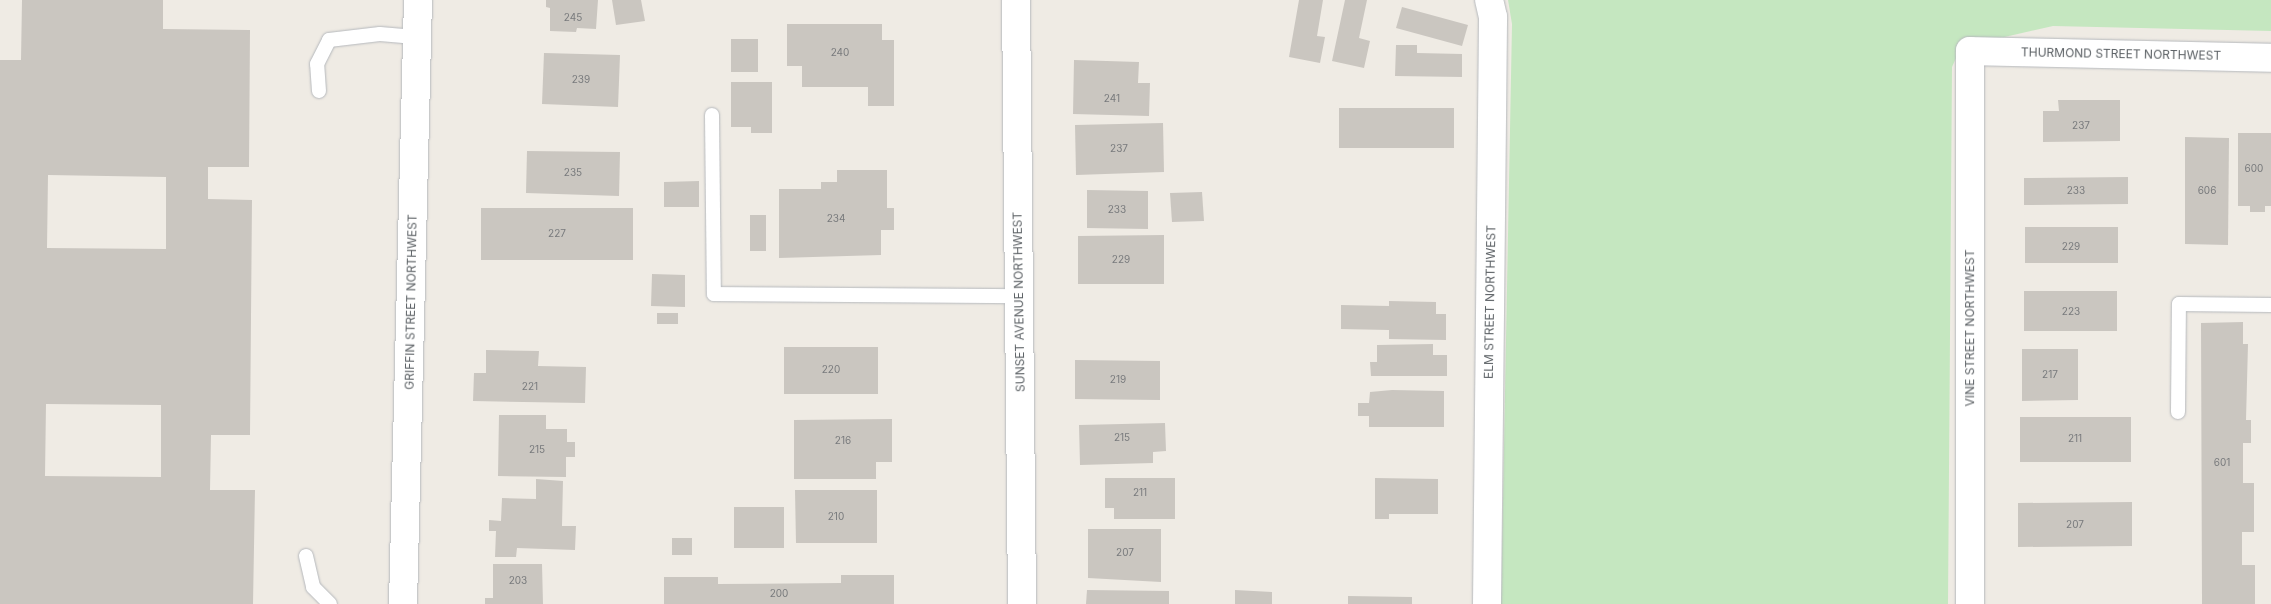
<!DOCTYPE html>
<html>
<head>
<meta charset="utf-8">
<style>
	body { margin:0 }
	#map { position:relative; width:2271px; height:604px; overflow:hidden; background:#efebe4; font-family:Inter,sans-serif }
	div>[style] { position:absolute }
	.green>* { inset:0; background:#c5e7c0 }
	.building>* { inset:0; background:#cac6c0 }
	.roads { filter:drop-shadow(0 0 1px #b5b8bc) drop-shadow(0 0 1px #b5b8bc) }
	.service>* { height:14px; margin:-7px; padding:0 7px; transform-origin:7px; border-radius:7px; background:#fff }
	.minor>* { height:28px; margin:-14px; padding:0 14px; transform-origin:14px; border-radius:14px; background:#fff }
	span { translate:-50% -50%; white-space:nowrap; text-align:center; line-height:1.15; -webkit-text-stroke:4px #fff; paint-order:stroke }
	.number-label { font-size:10px; color:#787a7c }
	.number-label span { -webkit-text-stroke-width:0 }
	.street-label { font-size:12px; color:#5c6165 }
</style>
</head>
<body>
<div id="map">
	<div class="green">
		<i style="clip-path:polygon(1508px 0,2271px 0,2271px 31px,2053px 26px,1961px 47px,1952px 67px,1948px 604px,1501px 604px,1512px 24px)"></i>
	</div>
	<div class="building">
		<i style="clip-path:polygon(evenodd,22px 0,163px 0,163px 29px,250px 30px,249px 167px,208px 167px,208px 199px,252px 200px,250px 435px,211px 435px,210px 490px,255px 490px,253px 604px,0 604px,0 60px,21px 60px,22px 0,48px 175px,166px 177px,166px 249px,47px 248px,48px 175px,22px 0,46px 404px,161px 405px,161px 477px,45px 476px,46px 404px)"></i>
		<i style="clip-path:polygon(546px 0,598px 0,596px 29px,577px 28px,576px 32px,550px 31px,550px 8px,546px 7px)"></i>
		<i style="clip-path:polygon(612px 0,641px 0,645px 21px,616px 25px)"></i>
		<i style="clip-path:polygon(1299px 0,1323px 0,1317px 36px,1325px 37px,1320px 63px,1289px 57px)"></i>
		<i style="clip-path:polygon(1345px 0,1367px 0,1359px 38px,1370px 41px,1364px 68px,1332px 61px)"></i>
		<i style="clip-path:polygon(1402px 7px,1468px 25px,1462px 46px,1396px 28px)"></i>
		<i style="clip-path:polygon(787px 24px,882px 24px,882px 40px,894px 40px,894px 106px,868px 106px,868px 87px,802px 87px,802px 66px,787px 66px)"></i>
		<i style="clip-path:polygon(731px 39px,758px 39px,758px 72px,731px 72px)"></i>
		<i style="clip-path:polygon(1396px 45px,1417px 45px,1417px 53px,1462px 54px,1462px 77px,1395px 76px)"></i>
		<i style="clip-path:polygon(544px 53px,620px 55px,618px 107px,542px 104px)"></i>
		<i style="clip-path:polygon(1074px 60px,1139px 62px,1138px 83px,1150px 83px,1149px 116px,1073px 114px)"></i>
		<i style="clip-path:polygon(731px 82px,772px 82px,772px 133px,751px 133px,751px 127px,731px 127px)"></i>
		<i style="clip-path:polygon(2058px 100px,2120px 100px,2120px 141px,2043px 142px,2043px 111px,2059px 111px)"></i>
		<i style="clip-path:polygon(1339px 108px,1454px 108px,1454px 148px,1339px 148px)"></i>
		<i style="clip-path:polygon(1163px 123px,1164px 172px,1076px 175px,1075px 125px)"></i>
		<i style="clip-path:polygon(2238px 133px,2271px 133px,2271px 206px,2265px 206px,2265px 212px,2250px 212px,2250px 206px,2238px 206px)"></i>
		<i style="clip-path:polygon(2185px 137px,2229px 138px,2228px 245px,2185px 244px)"></i>
		<i style="clip-path:polygon(527px 151px,620px 152px,619px 196px,526px 193px)"></i>
		<i style="clip-path:polygon(837px 170px,887px 170px,887px 208px,894px 208px,894px 230px,881px 230px,881px 255px,779px 258px,779px 189px,821px 189px,821px 182px,837px 182px)"></i>
		<i style="clip-path:polygon(2128px 177px,2128px 204px,2024px 205px,2024px 178px)"></i>
		<i style="clip-path:polygon(699px 181px,699px 207px,664px 207px,664px 182px)"></i>
		<i style="clip-path:polygon(1087px 190px,1148px 191px,1148px 229px,1087px 228px)"></i>
		<i style="clip-path:polygon(1202px 192px,1204px 221px,1172px 222px,1170px 193px)"></i>
		<i style="clip-path:polygon(481px 208px,633px 208px,633px 260px,481px 260px)"></i>
		<i style="clip-path:polygon(750px 215px,766px 215px,766px 251px,750px 251px)"></i>
		<i style="clip-path:polygon(2025px 227px,2118px 227px,2118px 263px,2025px 263px)"></i>
		<i style="clip-path:polygon(1164px 235px,1164px 284px,1078px 284px,1078px 236px)"></i>
		<i style="clip-path:polygon(652px 274px,685px 275px,685px 307px,651px 306px)"></i>
		<i style="clip-path:polygon(2024px 291px,2117px 291px,2117px 331px,2024px 331px)"></i>
		<i style="clip-path:polygon(1389px 301px,1436px 302px,1436px 314px,1446px 314px,1446px 340px,1389px 339px,1389px 330px,1341px 329px,1341px 305px,1389px 306px)"></i>
		<i style="clip-path:polygon(657px 313px,678px 313px,678px 324px,657px 324px)"></i>
		<i style="clip-path:polygon(2243px 322px,2243px 344px,2248px 344px,2246px 420px,2251px 420px,2251px 443px,2243px 443px,2243px 483px,2254px 483px,2254px 532px,2242px 532px,2242px 565px,2255px 565px,2255px 604px,2202px 604px,2201px 323px)"></i>
		<i style="clip-path:polygon(1433px 344px,1433px 355px,1447px 355px,1447px 376px,1371px 376px,1370px 362px,1377px 362px,1377px 345px)"></i>
		<i style="clip-path:polygon(784px 347px,878px 347px,878px 394px,784px 394px)"></i>
		<i style="clip-path:polygon(2022px 349px,2078px 349px,2078px 400px,2022px 401px)"></i>
		<i style="clip-path:polygon(486px 350px,539px 351px,538px 366px,586px 367px,585px 403px,473px 401px,474px 373px,486px 373px)"></i>
		<i style="clip-path:polygon(1075px 360px,1160px 361px,1160px 400px,1075px 399px)"></i>
		<i style="clip-path:polygon(1392px 390px,1444px 391px,1444px 427px,1369px 427px,1369px 416px,1358px 416px,1358px 403px,1369px 403px,1370px 392px)"></i>
		<i style="clip-path:polygon(499px 415px,546px 415px,546px 429px,567px 429px,567px 442px,575px 442px,575px 457px,566px 457px,566px 477px,498px 476px)"></i>
		<i style="clip-path:polygon(2020px 417px,2131px 417px,2131px 462px,2020px 462px)"></i>
		<i style="clip-path:polygon(892px 419px,892px 462px,876px 462px,876px 479px,794px 479px,794px 420px)"></i>
		<i style="clip-path:polygon(1165px 423px,1166px 451px,1153px 452px,1153px 463px,1080px 465px,1079px 425px)"></i>
		<i style="clip-path:polygon(1105px 478px,1175px 478px,1175px 519px,1114px 519px,1114px 508px,1105px 508px)"></i>
		<i style="clip-path:polygon(1375px 478px,1438px 479px,1438px 514px,1389px 514px,1389px 519px,1375px 519px)"></i>
		<i style="clip-path:polygon(536px 479px,563px 481px,562px 526px,576px 526px,575px 550px,517px 548px,516px 557px,495px 557px,496px 531px,489px 531px,489px 520px,501px 521px,502px 498px,536px 499px)"></i>
		<i style="clip-path:polygon(795px 490px,877px 490px,877px 543px,796px 543px)"></i>
		<i style="clip-path:polygon(2132px 502px,2132px 546px,2018px 547px,2018px 503px)"></i>
		<i style="clip-path:polygon(734px 507px,784px 507px,784px 548px,734px 548px)"></i>
		<i style="clip-path:polygon(1088px 529px,1161px 529px,1161px 582px,1088px 578px)"></i>
		<i style="clip-path:polygon(672px 538px,692px 538px,692px 555px,672px 555px)"></i>
		<i style="clip-path:polygon(493px 564px,542px 564px,543px 604px,485px 604px,485px 598px,493px 598px)"></i>
		<i style="clip-path:polygon(841px 575px,894px 575px,894px 604px,664px 604px,664px 577px,718px 577px,718px 584px,841px 583px)"></i>
		<i style="clip-path:polygon(1087px 590px,1169px 591px,1169px 604px,1086px 604px)"></i>
		<i style="clip-path:polygon(1235px 590px,1272px 592px,1272px 604px,1235px 604px)"></i>
		<i style="clip-path:polygon(1348px 596px,1412px 597px,1412px 604px,1348px 604px)"></i>
	</div>
	<div class="roads">
		<div class="service">
			<i style="left:319px;top:91px;width:27px;rotate:-94deg"></i>
			<i style="left:317px;top:64px;width:27px;rotate:-63deg"></i>
			<i style="left:329px;top:40px;width:51px;rotate:-6.7deg"></i>
			<i style="left:380px;top:34px;width:38px;rotate:5deg"></i>
			<i style="left:712px;top:115px;width:179px;rotate:89.4deg"></i>
			<i style="left:714px;top:294px;width:306px;rotate:0.4deg"></i>
			<i style="left:2178px;top:412px;width:108px;rotate:-89.5deg"></i>
			<i style="left:2179px;top:304px;width:92px;rotate:0.6deg"></i>
			<i style="left:306px;top:556px;width:32px;rotate:77deg"></i>
			<i style="left:313px;top:587px;width:24px;rotate:45deg"></i>
		</div>
		<div class="minor">
			<i style="left:1016px;top:0;width:604px;rotate:89.43deg"></i>
			<i style="left:403px;top:604px;width:604px;rotate:-88.58deg"></i>
			<i style="left:1487px;top:604px;width:587px;rotate:-89.41deg"></i>
			<i style="left:1493px;top:17px;width:17px;rotate:-103deg"></i>
			<i style="left:1970px;top:604px;width:553px;rotate:-90deg"></i>
			<i style="left:1970px;top:51px;width:301px;rotate:1.3deg"></i>
		</div>
	</div>
	<div class="number-label">
		<span style="left:573px;top:18px">245</span>
		<span style="left:840px;top:53px">240</span>
		<span style="left:581px;top:80px">239</span>
		<span style="left:1112px;top:99px">241</span>
		<span style="left:2081px;top:126px">237</span>
		<span style="left:1119px;top:149px">237</span>
		<span style="left:2254px;top:169px">600</span>
		<span style="left:573px;top:173px">235</span>
		<span style="left:2076px;top:191px">233</span>
		<span style="left:2207px;top:191px">606</span>
		<span style="left:1117px;top:210px">233</span>
		<span style="left:836px;top:219px">234</span>
		<span style="left:557px;top:234px">227</span>
		<span style="left:2071px;top:247px">229</span>
		<span style="left:1121px;top:260px">229</span>
		<span style="left:2071px;top:312px">223</span>
		<span style="left:831px;top:370px">220</span>
		<span style="left:2050px;top:375px">217</span>
		<span style="left:1118px;top:380px">219</span>
		<span style="left:530px;top:387px">221</span>
		<span style="left:1122px;top:438px">215</span>
		<span style="left:2075px;top:439px">211</span>
		<span style="left:843px;top:441px">216</span>
		<span style="left:537px;top:450px">215</span>
		<span style="left:2222px;top:463px">601</span>
		<span style="left:1140px;top:493px">211</span>
		<span style="left:836px;top:517px">210</span>
		<span style="left:2075px;top:525px">207</span>
		<span style="left:1125px;top:553px">207</span>
		<span style="left:518px;top:581px">203</span>
		<span style="left:779px;top:594px">200</span>
	</div>
	<div class="street-label">
		<span style="left:2121px;top:54px;rotate:1deg">THURMOND STREET NORTHWEST</span>
		<span style="left:411px;top:302px;rotate:-89deg">GRIFFIN STREET NORTHWEST</span>
		<span style="left:1019px;top:302px;rotate:-91deg">SUNSET AVENUE NORTHWEST</span>
		<span style="left:1490px;top:302px;rotate:-89deg">ELM STREET NORTHWEST</span>
		<span style="left:1970px;top:328px;rotate:-90deg">VINE STREET NORTHWEST</span>
	</div>
</div>
</body>
</html>
